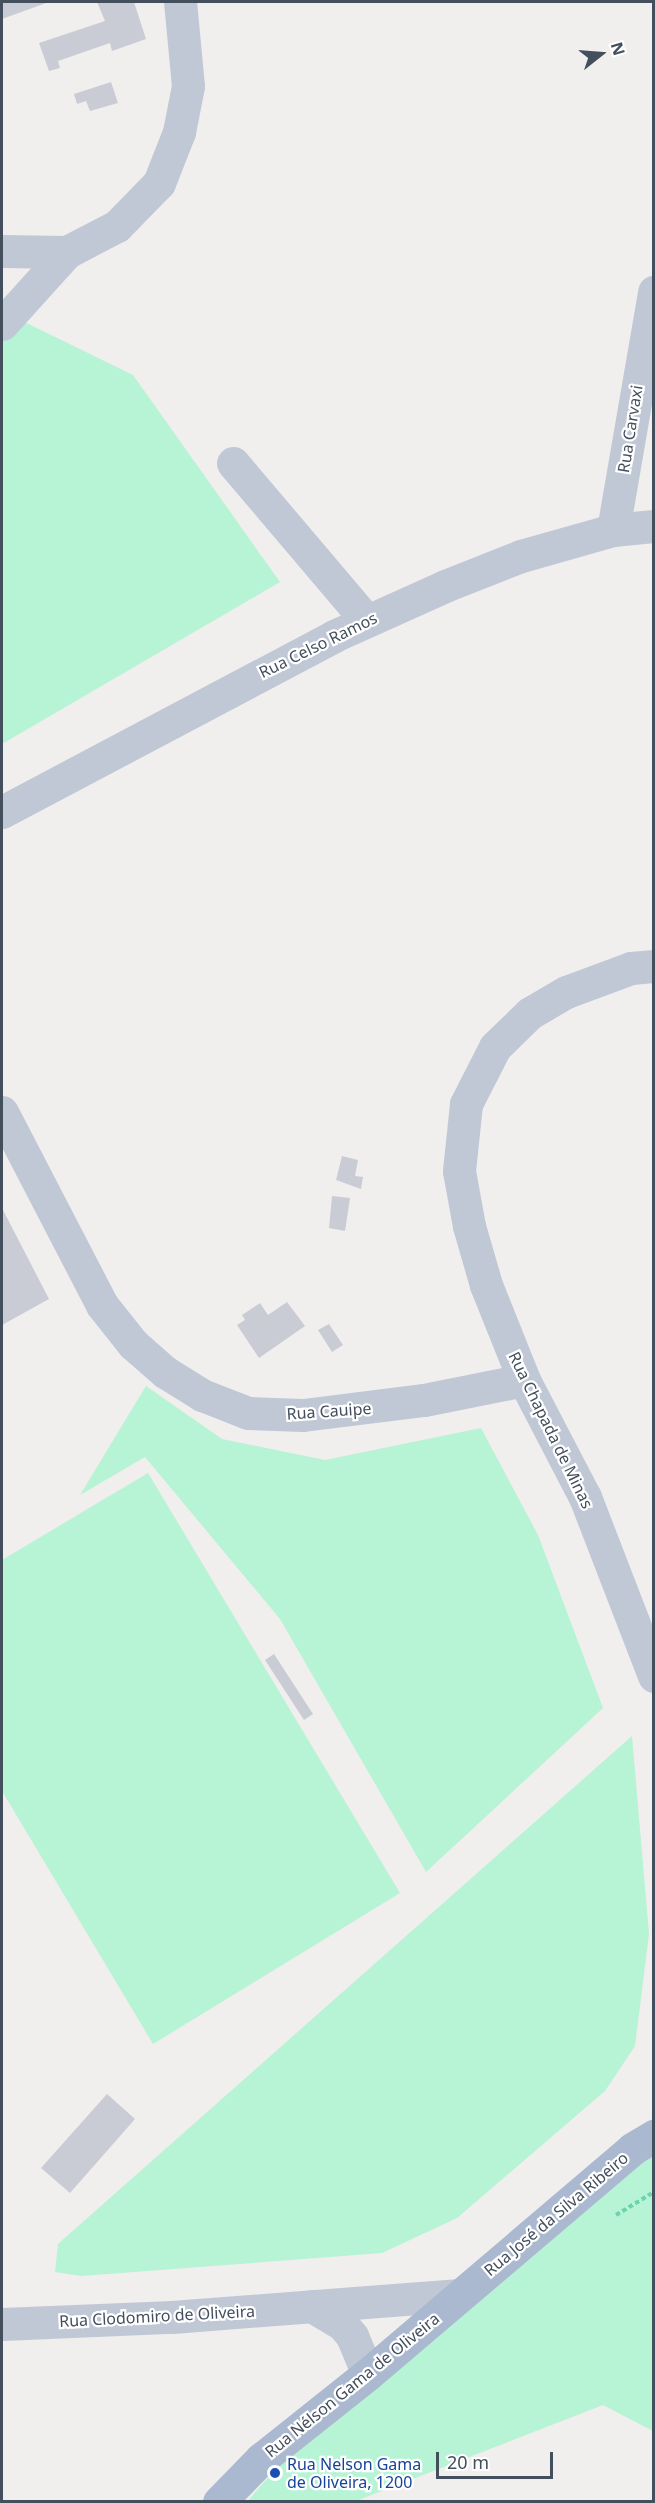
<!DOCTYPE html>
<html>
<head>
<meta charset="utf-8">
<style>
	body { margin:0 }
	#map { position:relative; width:655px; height:2503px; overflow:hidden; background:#f1eeee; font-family:"Noto Sans",sans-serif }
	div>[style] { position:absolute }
	.green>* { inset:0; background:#b7f3d5 }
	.building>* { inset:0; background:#c9ccd4 }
	.path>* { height:4px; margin-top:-2px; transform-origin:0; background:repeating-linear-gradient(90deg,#6cd4ac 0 4.5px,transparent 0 7.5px) }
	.minor>* { height:33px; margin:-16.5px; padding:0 16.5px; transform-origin:16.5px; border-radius:16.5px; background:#c0c8d5 }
	.major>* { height:33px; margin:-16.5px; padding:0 16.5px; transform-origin:16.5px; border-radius:16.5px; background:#abb9d0 }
	.dots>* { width:16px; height:16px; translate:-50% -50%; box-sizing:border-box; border:3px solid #fff; border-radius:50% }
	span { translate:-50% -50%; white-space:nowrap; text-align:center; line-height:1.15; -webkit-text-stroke:4.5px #fff; paint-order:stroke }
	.street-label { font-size:16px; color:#444f5d }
	.transit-label { font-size:16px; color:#164399 }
	.left { translate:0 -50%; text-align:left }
	.frame { position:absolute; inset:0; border:3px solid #444f5d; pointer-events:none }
	.north { position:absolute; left:571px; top:24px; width:60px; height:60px; -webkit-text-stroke:4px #fff; paint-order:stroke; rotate:73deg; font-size:16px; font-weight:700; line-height:24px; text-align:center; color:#444f5d }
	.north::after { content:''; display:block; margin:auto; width:21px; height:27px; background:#444f5d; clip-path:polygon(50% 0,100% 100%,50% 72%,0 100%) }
	.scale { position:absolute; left:436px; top:2452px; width:117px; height:27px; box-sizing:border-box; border:3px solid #444f5d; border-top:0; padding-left:8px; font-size:18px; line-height:21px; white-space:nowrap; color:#444f5d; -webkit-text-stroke:4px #fff; paint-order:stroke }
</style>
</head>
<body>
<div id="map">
	<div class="green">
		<i style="clip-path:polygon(2px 311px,133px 375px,280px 582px,2px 744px)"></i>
		<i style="clip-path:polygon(146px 1386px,222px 1439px,325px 1460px,481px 1428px,538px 1535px,603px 1708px,426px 1872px,280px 1619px,145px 1457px,80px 1495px)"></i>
		<i style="clip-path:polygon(148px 1473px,400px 1893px,153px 2044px,2px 1791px,2px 1560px)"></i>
		<i style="clip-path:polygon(632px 1736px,649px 1934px,635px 2046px,605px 2091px,457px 2218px,382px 2253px,81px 2276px,55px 2272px,58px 2244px)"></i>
		<i style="clip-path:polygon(653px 2136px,653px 2431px,603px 2405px,356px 2501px,247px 2502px,287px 2455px)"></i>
	</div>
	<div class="building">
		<i style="clip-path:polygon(2px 2px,49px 2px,2px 19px)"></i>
		<i style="clip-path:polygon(97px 2px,134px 2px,146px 39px,112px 51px,110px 43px,58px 61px,60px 68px,49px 71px,39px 43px,105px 21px)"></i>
		<i style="clip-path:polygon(111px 82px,118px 103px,90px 111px,86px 101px,77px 104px,74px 94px)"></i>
		<i style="clip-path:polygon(342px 1156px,358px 1160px,355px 1176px,363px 1177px,361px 1189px,336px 1180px)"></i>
		<i style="clip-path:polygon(332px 1196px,350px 1198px,345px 1231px,329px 1228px)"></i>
		<i style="clip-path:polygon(2px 1208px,49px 1299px,2px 1325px)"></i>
		<i style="clip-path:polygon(287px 1302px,305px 1326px,259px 1358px,237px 1325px,245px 1320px,242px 1315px,260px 1303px,268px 1315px)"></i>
		<i style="clip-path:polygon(329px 1324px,343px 1345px,332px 1352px,318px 1330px)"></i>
		<i style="clip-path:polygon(274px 1654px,313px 1714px,304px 1720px,265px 1660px)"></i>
		<i style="clip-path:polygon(107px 2094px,135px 2119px,70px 2193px,41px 2168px)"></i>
	</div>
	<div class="path">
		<i style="left:616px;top:2215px;width:44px;rotate:-31.2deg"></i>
	</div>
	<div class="minor">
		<i style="left:2px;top:251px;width:65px;rotate:0.9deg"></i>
		<i style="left:2px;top:324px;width:97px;rotate:-47.9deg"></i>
		<i style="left:67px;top:252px;width:56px;rotate:-27.5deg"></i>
		<i style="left:117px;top:226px;width:60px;rotate:-45.7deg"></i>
		<i style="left:159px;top:183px;width:55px;rotate:-68.6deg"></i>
		<i style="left:179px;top:132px;width:47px;rotate:-78.9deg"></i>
		<i style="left:188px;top:86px;width:84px;rotate:-95.4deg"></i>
		<i style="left:233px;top:463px;width:207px;rotate:49.7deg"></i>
		<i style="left:613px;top:530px;width:242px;rotate:-80.2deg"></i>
		<i style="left:2px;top:812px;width:376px;rotate:-27.9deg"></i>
		<i style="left:334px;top:636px;width:122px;rotate:-24.2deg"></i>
		<i style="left:445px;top:586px;width:82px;rotate:-21.5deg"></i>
		<i style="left:521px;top:556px;width:96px;rotate:-15.8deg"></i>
		<i style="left:613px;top:530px;width:41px;rotate:-5.6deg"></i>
		<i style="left:654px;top:966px;width:23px;rotate:175deg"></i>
		<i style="left:631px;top:968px;width:69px;rotate:159.7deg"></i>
		<i style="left:566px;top:992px;width:42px;rotate:149.7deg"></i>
		<i style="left:530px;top:1013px;width:49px;rotate:135.8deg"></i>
		<i style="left:495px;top:1047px;width:64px;rotate:117deg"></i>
		<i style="left:466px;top:1104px;width:67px;rotate:96deg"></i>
		<i style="left:459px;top:1171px;width:56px;rotate:79.7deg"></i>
		<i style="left:469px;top:1226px;width:61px;rotate:73.9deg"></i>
		<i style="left:486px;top:1285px;width:102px;rotate:68.2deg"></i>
		<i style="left:524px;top:1380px;width:132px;rotate:62.5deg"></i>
		<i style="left:585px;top:1497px;width:192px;rotate:68.9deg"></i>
		<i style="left:2px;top:1112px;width:217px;rotate:62.6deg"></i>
		<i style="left:102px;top:1305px;width:50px;rotate:51.5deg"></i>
		<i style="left:133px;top:1344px;width:43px;rotate:41.2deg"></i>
		<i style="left:165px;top:1372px;width:44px;rotate:31.9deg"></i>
		<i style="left:202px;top:1395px;width:49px;rotate:21.4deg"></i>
		<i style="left:248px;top:1413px;width:55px;rotate:2.1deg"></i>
		<i style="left:303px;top:1415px;width:122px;rotate:-7.1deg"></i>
		<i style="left:424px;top:1400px;width:102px;rotate:-11.3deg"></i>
		<i style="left:312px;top:2306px;width:35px;rotate:31deg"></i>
		<i style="left:342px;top:2324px;width:16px;rotate:50deg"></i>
		<i style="left:352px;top:2336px;width:41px;rotate:67.2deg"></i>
		<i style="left:2px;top:2324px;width:170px;rotate:-2.4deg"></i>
		<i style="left:172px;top:2317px;width:289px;rotate:-4.4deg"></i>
	</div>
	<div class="major">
		<i style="left:219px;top:2502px;width:60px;rotate:-45.7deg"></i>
		<i style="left:261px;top:2459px;width:137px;rotate:-38.5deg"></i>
		<i style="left:368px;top:2374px;width:347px;rotate:-40.4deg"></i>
		<i style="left:632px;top:2149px;width:26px;rotate:-31deg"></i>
	</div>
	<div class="dots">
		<i style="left:275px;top:2473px;background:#1a4fb4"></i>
	</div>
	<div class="street-label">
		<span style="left:630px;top:429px;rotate:-81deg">Rua Carvaxi</span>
		<span style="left:318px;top:645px;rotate:-26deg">Rua Celso Ramos</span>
		<span style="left:329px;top:1411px;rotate:-4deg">Rua Cauipe</span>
		<span style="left:551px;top:1430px;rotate:64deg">Rua Chapada de Minas</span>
		<span style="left:556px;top:2214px;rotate:-40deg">Rua José da Silva Ribeiro</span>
		<span style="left:157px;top:2316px;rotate:-3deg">Rua Clodomiro de Oliveira</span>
		<span style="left:352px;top:2385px;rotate:-39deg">Rua Nélson Gama de Oliveira</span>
	</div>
	<div class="transit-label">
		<span class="left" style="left:287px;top:2473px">Rua Nelson Gama<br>de Oliveira, 1200</span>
	</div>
	<div class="frame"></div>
	<div class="north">N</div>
	<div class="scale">20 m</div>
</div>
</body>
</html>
